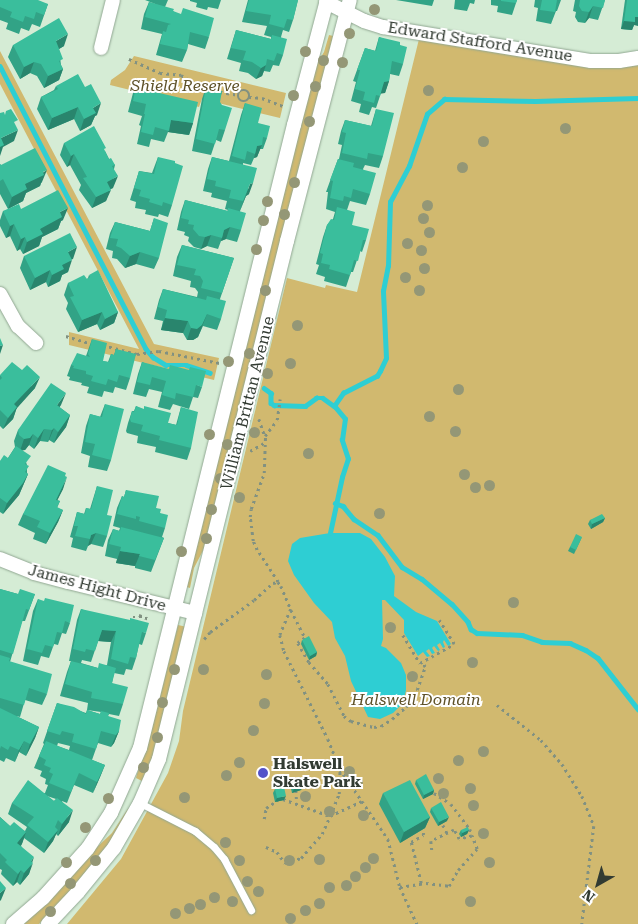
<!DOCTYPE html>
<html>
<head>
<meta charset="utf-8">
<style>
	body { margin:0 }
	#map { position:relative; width:638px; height:924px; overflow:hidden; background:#d5ecd5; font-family:"Roboto Serif",serif }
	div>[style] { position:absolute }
	.green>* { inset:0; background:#d1b96f }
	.water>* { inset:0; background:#2eced3 }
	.stream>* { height:4.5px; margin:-2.25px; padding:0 2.25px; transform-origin:2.25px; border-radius:2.25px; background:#2eced3 }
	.path>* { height:2.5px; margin-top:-1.25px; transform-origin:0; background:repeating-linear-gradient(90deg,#819181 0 2.5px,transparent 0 6.5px) }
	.path>.ring { margin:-1.25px; padding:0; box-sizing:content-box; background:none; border:2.5px solid #819181; border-radius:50% }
	.roads { filter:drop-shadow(0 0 1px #91a792) drop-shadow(0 0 1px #91a792) }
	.lane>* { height:7px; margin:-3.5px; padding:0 3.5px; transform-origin:3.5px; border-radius:3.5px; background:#fff }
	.street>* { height:14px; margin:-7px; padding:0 7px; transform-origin:7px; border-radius:7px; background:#fff }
	.trees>* { width:11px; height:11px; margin:-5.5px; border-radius:50%; background:#949776 }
	.wall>* { inset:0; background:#32a386 }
	.shaded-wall>* { inset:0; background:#29856d }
	.building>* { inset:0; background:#3abe9c }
	.dots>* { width:14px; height:14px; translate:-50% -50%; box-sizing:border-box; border:2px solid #fff; border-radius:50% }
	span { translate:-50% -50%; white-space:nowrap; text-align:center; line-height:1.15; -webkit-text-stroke:4px #fff; paint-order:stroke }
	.street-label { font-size:16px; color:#323b32 }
	.park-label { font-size:16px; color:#5e5128; font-style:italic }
	.poi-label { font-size:16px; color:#323b32; font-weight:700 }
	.left { translate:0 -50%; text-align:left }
	.north { position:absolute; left:573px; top:859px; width:50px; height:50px; -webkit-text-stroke:4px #fff; paint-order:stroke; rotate:218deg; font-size:14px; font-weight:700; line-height:20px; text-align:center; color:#323b32 }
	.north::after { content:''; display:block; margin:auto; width:18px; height:22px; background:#323b32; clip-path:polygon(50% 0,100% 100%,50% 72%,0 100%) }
</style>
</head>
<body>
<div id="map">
	<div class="green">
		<i style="clip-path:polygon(329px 35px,333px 36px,208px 541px,194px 568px,190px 588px,187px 587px,315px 67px,324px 52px)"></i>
		<i style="clip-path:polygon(419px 39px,638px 64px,638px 924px,67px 924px,121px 859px,168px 773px,179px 741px,183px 711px,287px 278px,325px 288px,326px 285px,357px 292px)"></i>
		<i style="clip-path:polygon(0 51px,154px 344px,219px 358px,214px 380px,69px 345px,69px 332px,139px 349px,0 84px)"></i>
		<i style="clip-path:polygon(134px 56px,286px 93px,280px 118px,202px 99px,199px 107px,110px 85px,111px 80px,125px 70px)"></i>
		<i style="clip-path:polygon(178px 625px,187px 627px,154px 756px,144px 782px,136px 778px,137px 774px,150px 736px)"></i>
		<i style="clip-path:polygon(129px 807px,114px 838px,58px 905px,39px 924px,24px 924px,48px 902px,95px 849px,112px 833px)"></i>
	</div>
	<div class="water">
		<i style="clip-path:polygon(330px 533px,360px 533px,371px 539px,385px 557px,395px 576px,394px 596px,416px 612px,437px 621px,451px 644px,448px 646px,444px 640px,443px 642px,445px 647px,443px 648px,440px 643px,437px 645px,440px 650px,438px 651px,434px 646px,432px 648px,435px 653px,432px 654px,429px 649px,426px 651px,430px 656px,427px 657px,423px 652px,418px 656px,404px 633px,404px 620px,385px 600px,382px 600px,383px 639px,381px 646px,386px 648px,401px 663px,406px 675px,406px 690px,403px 703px,393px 713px,380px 719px,368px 717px,351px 681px,345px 656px,335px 638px,332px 622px,314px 603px,294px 575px,288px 561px,292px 544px,300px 538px)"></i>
	</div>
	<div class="stream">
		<i style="left:0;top:66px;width:318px;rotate:62.7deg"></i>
		<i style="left:146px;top:349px;width:11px;rotate:49deg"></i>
		<i style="left:153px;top:357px;width:15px;rotate:32deg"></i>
		<i style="left:166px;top:365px;width:20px"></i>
		<i style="left:186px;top:365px;width:25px;rotate:18deg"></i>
		<i style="left:264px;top:388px;width:9px;rotate:36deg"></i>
		<i style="left:271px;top:393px;width:10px;rotate:90deg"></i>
		<i style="left:271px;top:403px;width:4px;rotate:34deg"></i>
		<i style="left:274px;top:405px;width:31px;rotate:2deg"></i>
		<i style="left:305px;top:406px;width:14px;rotate:-36deg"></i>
		<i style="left:316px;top:398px;width:7px"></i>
		<i style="left:323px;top:398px;width:14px;rotate:36deg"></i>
		<i style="left:334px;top:406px;width:16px;rotate:-55deg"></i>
		<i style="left:343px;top:393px;width:38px;rotate:-27deg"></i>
		<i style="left:377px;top:376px;width:6px;rotate:-59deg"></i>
		<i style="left:380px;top:371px;width:14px;rotate:-65deg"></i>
		<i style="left:386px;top:358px;width:67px;rotate:-92.6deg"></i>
		<i style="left:383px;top:291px;width:25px;rotate:-79deg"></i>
		<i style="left:388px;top:266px;width:64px;rotate:-88.2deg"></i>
		<i style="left:390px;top:202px;width:41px;rotate:-62.2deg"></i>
		<i style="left:409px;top:166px;width:55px;rotate:-70.9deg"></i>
		<i style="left:427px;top:114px;width:23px;rotate:-41deg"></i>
		<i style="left:444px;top:99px;width:91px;rotate:1.3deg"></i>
		<i style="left:535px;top:101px;width:103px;rotate:-1.7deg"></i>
		<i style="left:335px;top:503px;width:9px;rotate:21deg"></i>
		<i style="left:343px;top:506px;width:17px;rotate:50deg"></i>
		<i style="left:354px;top:519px;width:29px;rotate:34deg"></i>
		<i style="left:378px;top:535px;width:40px;rotate:53deg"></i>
		<i style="left:402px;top:567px;width:23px;rotate:31deg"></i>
		<i style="left:422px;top:579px;width:39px;rotate:40deg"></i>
		<i style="left:452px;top:604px;width:24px;rotate:48deg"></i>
		<i style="left:468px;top:622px;width:8px;rotate:67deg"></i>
		<i style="left:471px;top:629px;width:7px;rotate:34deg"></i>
		<i style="left:477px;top:633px;width:45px;rotate:2.5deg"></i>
		<i style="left:522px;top:635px;width:21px;rotate:19deg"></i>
		<i style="left:542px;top:642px;width:28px;rotate:2deg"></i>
		<i style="left:570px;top:643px;width:17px;rotate:24deg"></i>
		<i style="left:586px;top:650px;width:14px;rotate:34deg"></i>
		<i style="left:598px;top:658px;width:65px;rotate:51.9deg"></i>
		<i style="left:330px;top:533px;width:57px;rotate:-77.9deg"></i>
		<i style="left:342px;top:477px;width:19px;rotate:-72deg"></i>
		<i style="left:348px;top:459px;width:20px;rotate:-108deg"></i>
		<i style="left:342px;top:440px;width:21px;rotate:-82deg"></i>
		<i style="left:345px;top:419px;width:17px;rotate:-130deg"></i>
	</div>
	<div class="path">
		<i style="left:129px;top:59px;width:34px;rotate:24deg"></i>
		<i style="left:160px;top:73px;width:21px;rotate:5deg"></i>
		<i style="left:181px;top:75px;width:31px;rotate:32deg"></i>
		<i class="ring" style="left:238.5px;top:90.5px;width:8.5px;height:8.5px"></i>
		<i style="left:220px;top:92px;width:18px;rotate:9deg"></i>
		<i style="left:249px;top:97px;width:13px;rotate:4deg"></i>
		<i style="left:262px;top:98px;width:25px;rotate:21deg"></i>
		<i style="left:66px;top:336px;width:28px;rotate:17deg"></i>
		<i style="left:103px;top:345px;width:35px;rotate:15deg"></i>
		<i style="left:137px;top:354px;width:22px;rotate:-8deg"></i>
		<i style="left:159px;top:351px;width:62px;rotate:11.1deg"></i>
		<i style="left:259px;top:419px;width:18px;rotate:71deg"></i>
		<i style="left:250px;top:451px;width:16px;rotate:-30deg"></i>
		<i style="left:278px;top:582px;width:38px;rotate:-123deg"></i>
		<i style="left:257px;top:550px;width:10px;rotate:-114deg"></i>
		<i style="left:253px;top:541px;width:24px;rotate:-97deg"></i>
		<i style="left:250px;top:517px;width:8px;rotate:-83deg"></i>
		<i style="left:251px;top:509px;width:38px;rotate:-70deg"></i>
		<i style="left:264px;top:473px;width:37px;rotate:-88deg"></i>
		<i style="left:265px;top:436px;width:20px;rotate:-53deg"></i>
		<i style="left:277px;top:420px;width:21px;rotate:-82deg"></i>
		<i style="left:291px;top:610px;width:31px;rotate:63deg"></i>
		<i style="left:305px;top:638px;width:9px;rotate:144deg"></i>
		<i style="left:298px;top:643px;width:22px;rotate:60deg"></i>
		<i style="left:309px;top:662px;width:29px;rotate:49deg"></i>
		<i style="left:328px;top:684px;width:36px;rotate:63deg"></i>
		<i style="left:344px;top:716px;width:9px;rotate:36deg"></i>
		<i style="left:351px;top:721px;width:24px;rotate:15deg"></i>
		<i style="left:374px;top:727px;width:7px;rotate:-8deg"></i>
		<i style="left:381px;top:726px;width:13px;rotate:-32deg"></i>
		<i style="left:392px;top:719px;width:18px;rotate:-41deg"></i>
		<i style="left:406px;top:707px;width:20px;rotate:-57deg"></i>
		<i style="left:417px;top:690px;width:24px;rotate:-71deg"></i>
		<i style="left:425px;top:667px;width:6px;rotate:-121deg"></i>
		<i style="left:139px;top:615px;width:11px;rotate:22deg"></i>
		<i style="left:133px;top:617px;width:9px"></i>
		<i style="left:403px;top:635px;width:33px;rotate:59deg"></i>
		<i style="left:420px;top:663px;width:39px;rotate:-29deg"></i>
		<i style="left:454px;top:644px;width:28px;rotate:-122deg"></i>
		<i style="left:204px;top:639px;width:9px;rotate:-49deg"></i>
		<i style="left:210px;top:632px;width:54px;rotate:-36deg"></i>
		<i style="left:254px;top:600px;width:25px;rotate:-42deg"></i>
		<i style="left:273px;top:583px;width:5px;rotate:-11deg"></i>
		<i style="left:278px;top:582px;width:5px;rotate:53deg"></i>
		<i style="left:281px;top:586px;width:25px;rotate:67deg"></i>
		<i style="left:291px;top:609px;width:28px;rotate:113deg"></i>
		<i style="left:280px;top:635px;width:16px;rotate:76deg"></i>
		<i style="left:284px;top:651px;width:98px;rotate:63.4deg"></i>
		<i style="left:328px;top:739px;width:32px;rotate:68deg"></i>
		<i style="left:340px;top:769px;width:85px;rotate:55.6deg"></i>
		<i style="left:388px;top:839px;width:49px;rotate:76deg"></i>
		<i style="left:400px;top:887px;width:41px;rotate:65.3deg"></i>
		<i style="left:497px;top:705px;width:56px;rotate:38.5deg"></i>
		<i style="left:541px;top:740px;width:32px;rotate:49deg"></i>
		<i style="left:562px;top:764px;width:38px;rotate:58deg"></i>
		<i style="left:582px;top:796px;width:32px;rotate:68deg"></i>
		<i style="left:594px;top:826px;width:99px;rotate:97deg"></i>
		<i style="left:327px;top:765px;width:10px;rotate:-17deg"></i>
		<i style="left:296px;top:790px;width:13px;rotate:86deg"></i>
		<i style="left:434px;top:793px;width:20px;rotate:33deg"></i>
		<i style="left:451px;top:804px;width:31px;rotate:53deg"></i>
		<i style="left:470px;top:829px;width:7px;rotate:74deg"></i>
		<i style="left:283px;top:799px;width:50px;rotate:19.9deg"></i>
		<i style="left:330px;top:816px;width:24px;rotate:-68deg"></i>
		<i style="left:339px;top:794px;width:25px;rotate:-88deg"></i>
		<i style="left:264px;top:819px;width:11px;rotate:-80deg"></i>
		<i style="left:266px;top:808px;width:14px;rotate:-34deg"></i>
		<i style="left:443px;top:825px;width:9px;rotate:63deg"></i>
		<i style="left:266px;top:847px;width:12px;rotate:24deg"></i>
		<i style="left:277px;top:852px;width:14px;rotate:54deg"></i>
		<i style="left:285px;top:863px;width:17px;rotate:-17deg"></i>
		<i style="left:301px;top:858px;width:32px;rotate:-49deg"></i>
		<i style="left:322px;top:834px;width:20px;rotate:-66deg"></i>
		<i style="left:330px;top:816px;width:35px;rotate:-25deg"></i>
		<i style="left:421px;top:883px;width:42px;rotate:-103.7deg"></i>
		<i style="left:411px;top:842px;width:14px;rotate:-30deg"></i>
		<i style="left:423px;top:835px;width:6px;rotate:-81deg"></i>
		<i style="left:400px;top:887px;width:26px;rotate:-9deg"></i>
		<i style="left:426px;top:883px;width:23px;rotate:7deg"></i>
		<i style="left:449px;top:886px;width:18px;rotate:-61deg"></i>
		<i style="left:458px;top:870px;width:28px;rotate:-48deg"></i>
		<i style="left:477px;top:849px;width:14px;rotate:-111deg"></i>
		<i style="left:472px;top:836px;width:13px;rotate:167deg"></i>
		<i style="left:459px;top:839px;width:10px;rotate:-119deg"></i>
		<i style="left:454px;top:830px;width:25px;rotate:154deg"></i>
		<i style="left:431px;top:841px;width:9px;rotate:84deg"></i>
	</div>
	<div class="roads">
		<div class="lane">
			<i style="left:140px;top:803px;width:62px;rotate:27deg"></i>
			<i style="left:195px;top:831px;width:25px;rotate:40deg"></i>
			<i style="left:214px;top:847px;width:16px;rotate:50deg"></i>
			<i style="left:224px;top:859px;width:58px;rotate:62.1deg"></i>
		</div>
		<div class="street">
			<i style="left:326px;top:2px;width:42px;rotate:26.6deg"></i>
			<i style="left:364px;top:21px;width:20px;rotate:18deg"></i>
			<i style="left:383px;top:27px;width:211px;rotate:9.3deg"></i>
			<i style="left:591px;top:61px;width:28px"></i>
			<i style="left:619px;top:61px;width:19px;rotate:-9deg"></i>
			<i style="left:101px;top:48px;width:49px;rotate:-76deg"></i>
			<i style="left:0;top:294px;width:37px;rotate:61deg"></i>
			<i style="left:18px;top:326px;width:25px;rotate:43deg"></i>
			<i style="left:0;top:559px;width:37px;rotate:22deg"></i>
			<i style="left:34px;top:573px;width:35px;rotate:15deg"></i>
			<i style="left:68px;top:582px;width:131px;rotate:13.7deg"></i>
			<i style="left:13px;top:924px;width:40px;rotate:-41deg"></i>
			<i style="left:43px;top:898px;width:67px;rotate:-48deg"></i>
			<i style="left:88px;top:848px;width:42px;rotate:-56.7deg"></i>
			<i style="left:111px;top:813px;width:71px;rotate:-66deg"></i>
			<i style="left:140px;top:748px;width:642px;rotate:-76.12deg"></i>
			<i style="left:294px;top:125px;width:129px;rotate:-75.2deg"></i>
			<i style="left:48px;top:924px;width:44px;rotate:-46.8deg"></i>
			<i style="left:78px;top:892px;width:57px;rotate:-50.7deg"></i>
			<i style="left:114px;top:848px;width:52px;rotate:-60deg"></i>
			<i style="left:140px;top:803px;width:48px;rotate:-66.6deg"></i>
			<i style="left:159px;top:759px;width:534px;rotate:-76.12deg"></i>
			<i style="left:287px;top:241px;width:249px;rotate:-75.4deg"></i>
		</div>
	</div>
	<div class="trees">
		<i style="left:374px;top:9px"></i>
		<i style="left:349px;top:33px"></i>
		<i style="left:305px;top:51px"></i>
		<i style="left:323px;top:60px"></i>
		<i style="left:342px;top:62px"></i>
		<i style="left:315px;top:86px"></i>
		<i style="left:428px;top:90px"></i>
		<i style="left:293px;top:95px"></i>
		<i style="left:309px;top:121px"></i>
		<i style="left:565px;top:128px"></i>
		<i style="left:483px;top:141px"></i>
		<i style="left:462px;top:167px"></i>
		<i style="left:294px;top:182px"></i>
		<i style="left:267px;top:201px"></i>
		<i style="left:427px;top:205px"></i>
		<i style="left:284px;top:214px"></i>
		<i style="left:423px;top:218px"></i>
		<i style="left:263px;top:220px"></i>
		<i style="left:429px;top:232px"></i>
		<i style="left:407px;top:243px"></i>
		<i style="left:256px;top:249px"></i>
		<i style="left:421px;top:250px"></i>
		<i style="left:424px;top:268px"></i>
		<i style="left:405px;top:277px"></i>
		<i style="left:265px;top:290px"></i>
		<i style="left:419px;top:290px"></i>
		<i style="left:297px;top:325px"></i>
		<i style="left:249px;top:353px"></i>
		<i style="left:228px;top:361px"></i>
		<i style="left:290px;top:363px"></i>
		<i style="left:267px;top:373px"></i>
		<i style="left:458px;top:389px"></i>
		<i style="left:429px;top:416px"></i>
		<i style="left:455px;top:431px"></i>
		<i style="left:254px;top:432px"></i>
		<i style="left:209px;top:434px"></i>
		<i style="left:227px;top:444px"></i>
		<i style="left:308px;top:453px"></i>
		<i style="left:464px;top:474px"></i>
		<i style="left:220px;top:478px"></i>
		<i style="left:489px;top:485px"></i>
		<i style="left:475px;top:487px"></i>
		<i style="left:239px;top:497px"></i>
		<i style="left:211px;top:509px"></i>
		<i style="left:379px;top:513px"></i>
		<i style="left:206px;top:538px"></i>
		<i style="left:181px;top:551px"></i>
		<i style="left:513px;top:602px"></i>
		<i style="left:390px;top:627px"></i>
		<i style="left:472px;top:662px"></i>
		<i style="left:174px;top:669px"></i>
		<i style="left:203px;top:669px"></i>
		<i style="left:266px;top:674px"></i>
		<i style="left:412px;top:676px"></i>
		<i style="left:162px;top:702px"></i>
		<i style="left:264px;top:703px"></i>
		<i style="left:253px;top:730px"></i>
		<i style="left:157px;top:737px"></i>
		<i style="left:483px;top:751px"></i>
		<i style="left:458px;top:760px"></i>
		<i style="left:239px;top:762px"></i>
		<i style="left:143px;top:767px"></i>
		<i style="left:349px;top:771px"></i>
		<i style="left:226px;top:775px"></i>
		<i style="left:438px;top:778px"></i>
		<i style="left:357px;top:782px"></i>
		<i style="left:470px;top:788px"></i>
		<i style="left:443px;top:793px"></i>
		<i style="left:305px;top:796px"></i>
		<i style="left:184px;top:797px"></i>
		<i style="left:108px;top:798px"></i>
		<i style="left:473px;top:805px"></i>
		<i style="left:329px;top:811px"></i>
		<i style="left:363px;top:815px"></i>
		<i style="left:85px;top:827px"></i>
		<i style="left:483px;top:833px"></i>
		<i style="left:225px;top:842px"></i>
		<i style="left:373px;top:858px"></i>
		<i style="left:319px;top:859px"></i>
		<i style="left:95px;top:860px"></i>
		<i style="left:239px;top:860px"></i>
		<i style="left:289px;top:860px"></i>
		<i style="left:66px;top:862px"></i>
		<i style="left:489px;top:862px"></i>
		<i style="left:365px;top:867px"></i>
		<i style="left:355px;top:876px"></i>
		<i style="left:247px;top:881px"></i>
		<i style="left:70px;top:883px"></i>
		<i style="left:346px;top:885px"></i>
		<i style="left:329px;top:887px"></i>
		<i style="left:258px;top:891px"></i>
		<i style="left:214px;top:897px"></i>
		<i style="left:232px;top:901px"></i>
		<i style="left:470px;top:901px"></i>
		<i style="left:319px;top:903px"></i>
		<i style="left:200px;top:904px"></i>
		<i style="left:189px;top:908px"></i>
		<i style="left:305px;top:910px"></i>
		<i style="left:50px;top:911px"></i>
		<i style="left:175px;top:913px"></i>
		<i style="left:290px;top:918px"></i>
	</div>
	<div class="wall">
		<i style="clip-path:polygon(0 0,48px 4px,40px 27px,32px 24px,29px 31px,21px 28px,19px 34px,6px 29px,8px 23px,0 20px)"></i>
		<i style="clip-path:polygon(145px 0,168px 0,165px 7px,173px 11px,209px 37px,205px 49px,188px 44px,187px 50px,182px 62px,156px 55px,162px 34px,141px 29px,144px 14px,149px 2px,158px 5px)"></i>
		<i style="clip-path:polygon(190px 0,221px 0,218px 9px,208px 7px,207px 10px,196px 7px,197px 3px,190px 1px)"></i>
		<i style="clip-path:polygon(248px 0,298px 0,293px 20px,289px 32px,283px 30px,281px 37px,283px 55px,279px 66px,273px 65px,270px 72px,264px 71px,262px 76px,256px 79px,248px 73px,239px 71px,241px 63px,227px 59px,236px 30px,271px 39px,271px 37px,264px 35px,267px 26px,242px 22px)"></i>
		<i style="clip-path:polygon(396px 0,434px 0,432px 6px)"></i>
		<i style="clip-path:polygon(453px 0,475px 0,474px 4px,470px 3px,467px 11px,454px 9px,455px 0)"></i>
		<i style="clip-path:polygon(491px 0,517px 0,512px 15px,497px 12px,498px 6px,491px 5px)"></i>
		<i style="clip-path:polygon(535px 0,561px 0,557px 11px,556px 11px,551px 24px,536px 21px,538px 8px,534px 7px)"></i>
		<i style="clip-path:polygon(575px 0,605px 0,598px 20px,589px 18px,585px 23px,578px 22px,575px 17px,576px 12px,573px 11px)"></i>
		<i style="clip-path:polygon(625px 0,638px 0,634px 25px,632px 30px,621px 29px)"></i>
		<i style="clip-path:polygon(379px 37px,400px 45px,403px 64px,399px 76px,390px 74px,389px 81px,385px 93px,381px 93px,376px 108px,372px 107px,369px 115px,359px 112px,361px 104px,351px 101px,356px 82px,353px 81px,365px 48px,375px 51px)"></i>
		<i style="clip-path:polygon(13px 45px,64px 46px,59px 49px,61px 65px,63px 69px,59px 80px,44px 88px,37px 76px,30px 73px,20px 79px,8px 57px)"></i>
		<i style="clip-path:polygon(137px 81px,155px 92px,193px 123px,189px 135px,168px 132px,164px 142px,151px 139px,149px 147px,137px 144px,141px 126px,139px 125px,142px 116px,128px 112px,133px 93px)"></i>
		<i style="clip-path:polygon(56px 86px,97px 115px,95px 116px,91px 125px,80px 131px,74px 119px,48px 130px,37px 109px,41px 97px,54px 90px)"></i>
		<i style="clip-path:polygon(206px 87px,220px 102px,225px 130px,221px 142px,216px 140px,211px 155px,192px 151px,202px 99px)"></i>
		<i style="clip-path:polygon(245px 103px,267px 138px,263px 149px,260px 149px,257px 157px,254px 158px,251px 165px,243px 163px,243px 165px,249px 194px,246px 196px,240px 211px,241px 230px,237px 242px,226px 239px,221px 241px,218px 249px,207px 246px,201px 249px,194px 247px,188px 241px,189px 237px,184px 235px,185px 232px,177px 230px,181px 212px,185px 200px,227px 211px,228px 210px,225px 209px,227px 201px,211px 197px,212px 193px,203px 191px,208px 169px,212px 157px,229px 161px,241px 115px)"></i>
		<i style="clip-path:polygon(376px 109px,383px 156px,379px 168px,365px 165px,363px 169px,370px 194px,366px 205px,350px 201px,347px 210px,352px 225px,366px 240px,362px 252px,360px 251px,353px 272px,351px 272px,346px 287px,324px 281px,325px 277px,316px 274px,319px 265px,316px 264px,323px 237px,327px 225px,333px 219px,335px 212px,326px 209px,328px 192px,326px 192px,338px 159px,339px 159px,342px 145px,338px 144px,341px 131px,345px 120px,371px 126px)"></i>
		<i style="clip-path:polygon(64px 143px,105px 151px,109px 159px,115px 165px,114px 169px,113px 188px,110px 189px,106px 201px,92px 208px,79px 190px,81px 185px,70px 165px,67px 167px,60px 155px)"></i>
		<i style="clip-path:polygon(158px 157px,172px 205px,168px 217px,159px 214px,158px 217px,145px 214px,146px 210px,135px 208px,136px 202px,130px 200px,139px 171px,152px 173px)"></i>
		<i style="clip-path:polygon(0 164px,1px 165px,42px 182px,41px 183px,40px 186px,26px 193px,23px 201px,8px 209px,0 194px)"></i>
		<i style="clip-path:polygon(21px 209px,63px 220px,61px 221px,58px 229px,42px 237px,39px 246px,23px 254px,20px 249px,17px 251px,10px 236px,6px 238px,0 226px,0 220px,3px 211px)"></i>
		<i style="clip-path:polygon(154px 218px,159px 258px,154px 269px,136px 264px,125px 268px,117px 259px,112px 258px,113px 251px,106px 249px,110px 233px,115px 222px,150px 231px)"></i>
		<i style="clip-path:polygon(182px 245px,234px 258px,220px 299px,221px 319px,217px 330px,203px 326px,198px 337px,193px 340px,187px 340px,183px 333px,161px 330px,163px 321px,154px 319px,159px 300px,163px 289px,197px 297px,198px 292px,195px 288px,190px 287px,191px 281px,173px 276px,177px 257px)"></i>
		<i style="clip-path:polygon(24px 256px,73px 259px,71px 259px,68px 272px,62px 275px,60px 281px,48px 287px,46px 282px,30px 290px,20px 268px)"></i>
		<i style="clip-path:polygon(89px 275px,118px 312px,114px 323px,100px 330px,97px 324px,78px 332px,66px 309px,68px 303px,64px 295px,68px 283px,87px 279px,88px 278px)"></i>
		<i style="clip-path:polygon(92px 339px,103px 361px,108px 362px,111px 354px,114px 355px,116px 349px,130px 378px,126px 390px,115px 387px,113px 393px,104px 391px,102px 397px,87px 393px,89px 387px,81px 385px,82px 383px,69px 380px,70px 377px,67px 376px,71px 365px,86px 356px)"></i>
		<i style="clip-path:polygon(142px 362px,202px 387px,198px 398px,193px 397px,189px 409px,173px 404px,170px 410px,158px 407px,162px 392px,149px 389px,146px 397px,133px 394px,138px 374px)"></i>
		<i style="clip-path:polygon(0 375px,35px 388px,17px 407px,13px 419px,3px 429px,0 426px)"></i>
		<i style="clip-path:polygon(105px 404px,111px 460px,107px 471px,88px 467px,90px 456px,81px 453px,86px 426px,90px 414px,100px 417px)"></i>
		<i style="clip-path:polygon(61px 405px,59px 407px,70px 415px,66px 427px,54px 443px,49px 440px,48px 442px,40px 441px,34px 449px,29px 445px,25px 450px,22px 450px,27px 465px,27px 473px,28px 474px,19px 495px,3px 514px,0 512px,0 461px,8px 458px,15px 447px,14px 441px,18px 430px)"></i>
		<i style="clip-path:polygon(136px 406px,168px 423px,176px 425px,181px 407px,191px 448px,187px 460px,155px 452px,156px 447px,137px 443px,138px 436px,127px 433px,126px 431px,128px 423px,132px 411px,134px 411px)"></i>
		<i style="clip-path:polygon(65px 476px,63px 489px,57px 500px,60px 501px,57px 508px,63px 510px,58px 522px,46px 544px,33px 539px,35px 533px,18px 525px,23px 514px)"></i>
		<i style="clip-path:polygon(97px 486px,107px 515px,107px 536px,103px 547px,91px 544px,88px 546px,86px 551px,71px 547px,73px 538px,70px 537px,77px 512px,84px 514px,86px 508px,90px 509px)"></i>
		<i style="clip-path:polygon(126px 490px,156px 508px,160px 513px,165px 528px,162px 537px,164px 538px,151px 572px,135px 568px,135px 566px,116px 563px,117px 559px,105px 556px,108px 540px,113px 529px,119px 531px,120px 528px,113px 526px,117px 508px,122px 496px,124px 497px)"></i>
		<i style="clip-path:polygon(605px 518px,603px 522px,591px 529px,588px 524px,590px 520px)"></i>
		<i style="clip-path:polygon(582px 537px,574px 554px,568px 551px,570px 547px)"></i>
		<i style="clip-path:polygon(0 589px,18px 594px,35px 594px,25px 621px,22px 621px,10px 662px,47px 694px,42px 705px,25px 700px,20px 717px,16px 716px,39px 727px,35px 738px,26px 756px,19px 752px,15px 762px,6px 758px,4px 762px,0 760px)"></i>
		<i style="clip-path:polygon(38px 599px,70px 623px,66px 634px,62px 633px,58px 645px,54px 644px,49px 658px,41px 656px,38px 665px,23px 661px,33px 611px)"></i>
		<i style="clip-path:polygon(evenodd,81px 609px,146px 633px,142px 645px,139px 644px,136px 658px,132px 670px,126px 669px,124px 675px,114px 673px,112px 683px,123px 704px,119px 716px,109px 714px,108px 716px,119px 731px,114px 743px,111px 747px,98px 743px,92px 760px,105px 765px,100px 777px,93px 793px,74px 785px,67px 803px,62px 801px,69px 822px,58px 836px,56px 834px,53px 841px,44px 853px,24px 838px,21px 846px,32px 862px,29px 874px,20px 885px,17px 882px,13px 886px,1px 874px,2px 870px,0 869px,0 817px,10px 826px,25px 831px,27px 827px,8px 814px,12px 803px,45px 793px,48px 785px,45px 784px,46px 779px,40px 776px,42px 771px,34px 768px,44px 744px,43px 743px,57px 703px,86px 713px,87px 710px,100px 714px,101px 712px,87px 710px,88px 703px,60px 696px,67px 672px,71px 661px,69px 661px,77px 620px,81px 609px,98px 641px,111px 642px,107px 665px,98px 668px,81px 663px,82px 660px,91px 662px,98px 641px,81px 609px,58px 743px,70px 746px,69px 750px,57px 746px,58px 743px,81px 609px,47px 796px,56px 799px,54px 801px,47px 796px)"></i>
		<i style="clip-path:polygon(302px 640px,317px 652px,316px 656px,309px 660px,301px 644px)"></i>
		<i style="clip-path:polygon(291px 780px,303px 786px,301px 790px,292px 793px,290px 784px)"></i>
		<i style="clip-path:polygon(416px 780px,434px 790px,433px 794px,423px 799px,415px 784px)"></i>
		<i style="clip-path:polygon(275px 789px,284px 800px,275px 802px,273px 793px)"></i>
		<i style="clip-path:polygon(383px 793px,430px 817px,425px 828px,400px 843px,379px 804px)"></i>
		<i style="clip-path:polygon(431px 808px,447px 821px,438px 826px,430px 812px)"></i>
		<i style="clip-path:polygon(461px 830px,469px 830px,467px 834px,461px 837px,459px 834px)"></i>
	</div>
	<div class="shaded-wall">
		<i style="clip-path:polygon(593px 6px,589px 18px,585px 23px,589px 12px)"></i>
		<i style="clip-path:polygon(635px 17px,638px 17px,638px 26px,634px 25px,632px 30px,621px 29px,624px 21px)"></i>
		<i style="clip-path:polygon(68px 34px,64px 46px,52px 53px,56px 41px)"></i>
		<i style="clip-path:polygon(34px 62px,30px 73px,20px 79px,24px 67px)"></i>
		<i style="clip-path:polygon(266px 65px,262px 76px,256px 79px,261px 68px)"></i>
		<i style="clip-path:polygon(63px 69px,59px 80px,44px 88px,48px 76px)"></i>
		<i style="clip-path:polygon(389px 81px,385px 93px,379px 94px,384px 82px)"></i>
		<i style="clip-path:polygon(101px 103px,97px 115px,95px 116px,91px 125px,80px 131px,84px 119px,93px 108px)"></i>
		<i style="clip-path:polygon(78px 107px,74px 119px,48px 130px,52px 118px)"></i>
		<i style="clip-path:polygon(171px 120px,193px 123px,189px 135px,168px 132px)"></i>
		<i style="clip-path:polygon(18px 130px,14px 141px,3px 147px,0 156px,0 141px,1px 138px)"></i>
		<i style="clip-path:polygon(262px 145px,257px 157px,254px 158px,257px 146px)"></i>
		<i style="clip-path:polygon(74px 154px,70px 165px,67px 167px,71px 156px)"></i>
		<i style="clip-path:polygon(47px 170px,42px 182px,41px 183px,40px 186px,26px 193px,23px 201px,8px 209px,12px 197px,25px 184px)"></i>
		<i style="clip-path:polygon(118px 176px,113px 188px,102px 193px,107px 182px)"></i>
		<i style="clip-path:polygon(253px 183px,249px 194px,246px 196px,239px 213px,250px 184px)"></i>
		<i style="clip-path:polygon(111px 190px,106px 201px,92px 208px,96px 197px)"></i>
		<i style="clip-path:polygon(68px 208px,63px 220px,61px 221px,58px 229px,42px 237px,39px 246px,23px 254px,27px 242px,40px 229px,60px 212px)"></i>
		<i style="clip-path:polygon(14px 224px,10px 236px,6px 238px,10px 226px)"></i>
		<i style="clip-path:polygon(230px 227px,226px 239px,221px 241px,224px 230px)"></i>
		<i style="clip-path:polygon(211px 235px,207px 246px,201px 249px,205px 237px)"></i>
		<i style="clip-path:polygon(25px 237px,20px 249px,17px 251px,21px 239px)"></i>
		<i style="clip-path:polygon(77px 247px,73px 259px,63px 263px,68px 252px)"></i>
		<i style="clip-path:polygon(140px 252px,136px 264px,125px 268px,130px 256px)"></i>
		<i style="clip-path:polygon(72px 260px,68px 272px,62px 275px,60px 281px,48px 287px,52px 275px,62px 265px)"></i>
		<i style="clip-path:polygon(50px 270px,46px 282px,30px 290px,35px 278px)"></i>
		<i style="clip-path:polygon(102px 312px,97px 324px,78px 332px,82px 320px)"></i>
		<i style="clip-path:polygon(118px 312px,114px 323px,100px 330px,105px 319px)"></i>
		<i style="clip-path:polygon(207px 314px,198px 337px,193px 340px,187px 340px,191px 328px)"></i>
		<i style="clip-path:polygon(165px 318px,188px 321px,183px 333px,161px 330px)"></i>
		<i style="clip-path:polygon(3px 345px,0 354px,0 346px)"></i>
		<i style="clip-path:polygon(40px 377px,35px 388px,10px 416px,14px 404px)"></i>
		<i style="clip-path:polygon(66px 393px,61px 405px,53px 417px,57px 405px)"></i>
		<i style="clip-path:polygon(17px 407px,13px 419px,3px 429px,8px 418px)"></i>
		<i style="clip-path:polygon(70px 415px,66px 427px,54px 443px,58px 432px)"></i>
		<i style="clip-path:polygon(54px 428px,49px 440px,48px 442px,52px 430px)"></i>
		<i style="clip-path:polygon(44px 429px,40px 441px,34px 449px,38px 438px)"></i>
		<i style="clip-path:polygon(33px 434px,29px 445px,25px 450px,20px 451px,24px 439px)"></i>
		<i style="clip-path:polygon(28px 474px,19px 495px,3px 514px,7px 503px)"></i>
		<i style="clip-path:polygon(67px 477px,63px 489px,52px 511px,56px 500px)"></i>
		<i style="clip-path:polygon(63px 510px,58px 522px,46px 544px,50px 533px)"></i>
		<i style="clip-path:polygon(605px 518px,603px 522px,591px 529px,592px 524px)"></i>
		<i style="clip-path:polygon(96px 533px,91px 544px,88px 546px,91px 535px)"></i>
		<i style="clip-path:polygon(120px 551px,140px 554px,135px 566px,116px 563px)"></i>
		<i style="clip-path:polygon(102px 630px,116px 631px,111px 642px,98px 641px)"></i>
		<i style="clip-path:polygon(317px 652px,316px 656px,309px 660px,310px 656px)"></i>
		<i style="clip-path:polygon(39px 727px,35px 738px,26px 756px,30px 744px)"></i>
		<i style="clip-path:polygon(119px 731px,114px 743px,111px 747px,116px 735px)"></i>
		<i style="clip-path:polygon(24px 741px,19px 752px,15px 762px,19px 750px)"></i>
		<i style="clip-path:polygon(105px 765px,100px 777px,93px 793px,97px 782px)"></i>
		<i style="clip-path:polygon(303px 786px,301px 790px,292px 793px,294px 789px)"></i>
		<i style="clip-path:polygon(434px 790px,433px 794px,423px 799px,424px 795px)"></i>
		<i style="clip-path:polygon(286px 796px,284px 800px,275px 802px,277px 798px)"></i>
		<i style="clip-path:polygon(73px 810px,69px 822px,58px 836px,62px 824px)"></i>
		<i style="clip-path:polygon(430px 817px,425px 828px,400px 843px,404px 832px)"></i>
		<i style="clip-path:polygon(449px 817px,447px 821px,438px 826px,439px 822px)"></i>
		<i style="clip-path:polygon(58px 830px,53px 841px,44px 853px,48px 842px)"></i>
		<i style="clip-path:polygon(469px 830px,467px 834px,461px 837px,462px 833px)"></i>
		<i style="clip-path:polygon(26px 832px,22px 844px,13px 854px,17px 843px)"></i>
		<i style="clip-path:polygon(34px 857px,31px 866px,33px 863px,29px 874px,20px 885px,24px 873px,31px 861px)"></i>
		<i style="clip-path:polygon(21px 870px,17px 882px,13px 886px,18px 874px)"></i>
		<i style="clip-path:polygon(6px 888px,1px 900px,0 901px,0 893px)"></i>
	</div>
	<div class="building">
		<i style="clip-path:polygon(0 0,38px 0,48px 4px,44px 15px,36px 12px,34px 19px,25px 16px,23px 22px,10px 17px,12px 12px,0 7px)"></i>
		<i style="clip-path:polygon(249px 0,298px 0,293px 20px,287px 19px,284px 28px,269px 24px,271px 15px,246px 11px)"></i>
		<i style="clip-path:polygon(501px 0,517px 0,516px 3px,501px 1px)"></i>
		<i style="clip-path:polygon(542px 0,557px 0,555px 12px,540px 10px)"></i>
		<i style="clip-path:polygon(579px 0,605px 0,603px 8px,593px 6px,589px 12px,582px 11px,579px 6px,580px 0)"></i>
		<i style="clip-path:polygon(627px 0,638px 0,638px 17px,635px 17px,635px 22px,624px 21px)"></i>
		<i style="clip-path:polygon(149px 2px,174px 9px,173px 11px,181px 14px,183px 8px,214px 18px,209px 37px,190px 32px,187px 50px,160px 44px,163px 31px,166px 32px,168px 25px,171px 24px,145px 17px)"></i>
		<i style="clip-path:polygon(59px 18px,68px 34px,56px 41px,63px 59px,59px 61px,63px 69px,48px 76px,41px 64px,34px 62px,24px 67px,13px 45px)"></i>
		<i style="clip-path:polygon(236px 30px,271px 39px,272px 35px,287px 39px,283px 55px,277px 53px,274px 61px,267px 59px,266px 65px,261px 68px,252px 62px,243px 60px,246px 51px,231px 48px)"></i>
		<i style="clip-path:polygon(379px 37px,400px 42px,400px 45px,407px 47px,403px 64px,392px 61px,389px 81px,384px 82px,380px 96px,376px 95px,374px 103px,363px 100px,365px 92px,355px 89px,360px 70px,357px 70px,365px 48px,376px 51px)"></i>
		<i style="clip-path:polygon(78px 74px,85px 87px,91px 84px,101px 103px,93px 108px,96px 113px,84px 119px,78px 107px,52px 118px,41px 97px,58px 89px,56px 86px)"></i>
		<i style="clip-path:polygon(137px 81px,156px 86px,155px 92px,198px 102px,193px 123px,171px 120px,169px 131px,155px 127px,153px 135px,141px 132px,145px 114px,144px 114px,146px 104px,133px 101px)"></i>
		<i style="clip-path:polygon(206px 87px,222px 91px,220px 102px,222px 105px,232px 108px,225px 130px,219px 129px,215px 144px,196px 139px)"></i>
		<i style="clip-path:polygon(245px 103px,262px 108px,258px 123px,270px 126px,267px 138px,263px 137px,262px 145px,257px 146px,255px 154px,247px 151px,245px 160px,232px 156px)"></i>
		<i style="clip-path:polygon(11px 109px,18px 120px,14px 122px,18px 130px,1px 138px,4px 145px,0 147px,0 113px,4px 112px,5px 115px,6px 111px)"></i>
		<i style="clip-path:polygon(376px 109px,394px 113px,383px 156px,368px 153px,367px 159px,342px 153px,346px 133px,342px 132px,345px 120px,372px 126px)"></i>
		<i style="clip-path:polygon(94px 126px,106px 148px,104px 149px,109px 159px,111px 158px,115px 165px,112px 166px,118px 176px,107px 182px,111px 190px,96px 197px,83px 178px,87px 177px,74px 154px,71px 156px,64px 143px)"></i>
		<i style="clip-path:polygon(35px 148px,47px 170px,43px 172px,44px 175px,25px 184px,27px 189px,12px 197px,3px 179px,0 181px,0 164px,1px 165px)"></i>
		<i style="clip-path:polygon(158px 157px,175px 161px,175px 163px,183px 166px,172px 205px,163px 202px,162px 206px,149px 202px,150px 199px,139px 196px,141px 190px,134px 188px,139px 171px,154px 174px)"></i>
		<i style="clip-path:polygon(212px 157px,257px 168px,253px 183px,250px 184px,243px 201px,229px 198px,231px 190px,215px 186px,216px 181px,207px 179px)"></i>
		<i style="clip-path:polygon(338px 159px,354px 163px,353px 167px,376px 173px,370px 194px,353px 189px,351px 198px,344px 196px,343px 201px,330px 198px,333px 181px,330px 180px)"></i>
		<i style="clip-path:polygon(58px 190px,68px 208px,60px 212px,62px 217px,40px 229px,43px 234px,27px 242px,25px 237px,21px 239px,14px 224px,10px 226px,3px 211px,19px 204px,21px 209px)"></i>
		<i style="clip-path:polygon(185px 200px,228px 211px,228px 208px,246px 213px,241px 230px,230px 227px,224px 230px,222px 238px,211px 235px,205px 237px,199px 236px,193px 229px,194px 225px,188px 224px,189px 220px,181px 218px)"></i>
		<i style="clip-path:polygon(337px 207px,355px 212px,352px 225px,369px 229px,366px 240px,363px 240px,358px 261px,354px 260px,350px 275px,329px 269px,330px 265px,321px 263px,323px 254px,320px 253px,327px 225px,331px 219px,334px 220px)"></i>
		<i style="clip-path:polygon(154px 218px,168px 223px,159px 258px,140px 252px,130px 256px,121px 248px,116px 246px,118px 239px,110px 238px,115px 222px,150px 231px)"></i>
		<i style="clip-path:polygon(70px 233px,77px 247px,68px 252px,72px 260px,62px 265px,64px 269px,52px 275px,50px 270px,35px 278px,24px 256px)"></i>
		<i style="clip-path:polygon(182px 245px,234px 258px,222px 293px,201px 288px,203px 281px,200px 276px,194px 275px,196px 269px,177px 265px)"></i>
		<i style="clip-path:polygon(98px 270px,118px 312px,105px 319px,102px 312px,82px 320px,70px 297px,74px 296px,68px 283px,84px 275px,87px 279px,90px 277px,89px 275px)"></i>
		<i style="clip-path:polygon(163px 289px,206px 300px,207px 296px,226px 301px,221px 319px,207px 314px,202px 325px,197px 329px,191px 328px,188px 321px,165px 318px,167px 310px,158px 307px)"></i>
		<i style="clip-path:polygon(0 338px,3px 345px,0 346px)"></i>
		<i style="clip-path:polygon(92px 339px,107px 343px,103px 361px,109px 362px,111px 354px,114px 355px,116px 349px,136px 354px,130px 378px,119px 375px,117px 382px,108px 379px,106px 385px,91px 381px,93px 376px,86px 374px,86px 371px,73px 368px,74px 366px,71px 365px,77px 353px,90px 357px,88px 354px)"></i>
		<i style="clip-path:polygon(12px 362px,22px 370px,27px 365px,40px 377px,14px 404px,17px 407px,8px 418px,0 410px,0 380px,2px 378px,0 375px)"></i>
		<i style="clip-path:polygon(142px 362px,169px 369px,170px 365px,189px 370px,190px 367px,206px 371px,202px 387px,196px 385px,193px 397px,176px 393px,175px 399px,162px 395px,166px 381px,152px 377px,150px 385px,137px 382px)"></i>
		<i style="clip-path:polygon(51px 383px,66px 393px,57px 405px,70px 415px,58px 432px,54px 428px,52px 430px,44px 429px,38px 438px,33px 434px,30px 438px,24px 439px,19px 435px,18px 430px)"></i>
		<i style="clip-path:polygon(105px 404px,124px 409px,111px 460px,92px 455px,95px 444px,85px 442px,90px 414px,102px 417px)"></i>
		<i style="clip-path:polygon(136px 406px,144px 409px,144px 406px,171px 413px,168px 423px,177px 425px,181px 407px,198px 412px,191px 448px,159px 440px,160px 436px,141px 431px,143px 425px,131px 422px,130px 419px,132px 411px,134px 412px)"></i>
		<i style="clip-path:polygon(16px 446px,31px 456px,25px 464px,29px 466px,25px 472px,28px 474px,23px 483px,7px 503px,0 498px,0 461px,4px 455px,8px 458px)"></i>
		<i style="clip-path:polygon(48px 465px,66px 473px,65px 476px,67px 477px,56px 500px,60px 501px,57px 507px,63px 510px,50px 533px,37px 527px,40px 521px,23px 514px)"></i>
		<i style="clip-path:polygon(97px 486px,113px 490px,107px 515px,112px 516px,107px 536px,96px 533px,91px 535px,90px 539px,75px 536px,78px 526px,74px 526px,77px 512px,85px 514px,86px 508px,91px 509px)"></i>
		<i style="clip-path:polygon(126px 490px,159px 496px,156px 508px,161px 509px,160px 513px,168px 515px,165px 528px,139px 521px,140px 517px,136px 516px,136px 519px,117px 514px,122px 496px,124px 497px)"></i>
		<i style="clip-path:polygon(602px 514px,605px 518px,592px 524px,590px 520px)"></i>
		<i style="clip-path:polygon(121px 527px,164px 538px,155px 560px,139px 556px,140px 554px,120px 551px,121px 547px,109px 544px,113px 529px,120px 531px)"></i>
		<i style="clip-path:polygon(576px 534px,582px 537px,576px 550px,570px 547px)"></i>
		<i style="clip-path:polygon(0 589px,18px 594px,20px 589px,35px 594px,29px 610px,26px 609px,13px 654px,0 650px)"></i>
		<i style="clip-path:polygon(45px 598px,74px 605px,70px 623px,65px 621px,62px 633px,57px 632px,53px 647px,45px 645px,42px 653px,27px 649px,38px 599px,44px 601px)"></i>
		<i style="clip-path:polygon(81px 609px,130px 620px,130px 618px,149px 623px,146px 633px,142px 632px,136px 658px,130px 657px,128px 664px,111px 659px,116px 631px,102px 630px,95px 651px,86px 649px,85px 652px,73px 649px)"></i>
		<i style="clip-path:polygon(309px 636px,317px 652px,310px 656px,302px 640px)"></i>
		<i style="clip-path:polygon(0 655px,10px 658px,9px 661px,52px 674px,47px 694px,29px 688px,24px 705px,0 698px)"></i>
		<i style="clip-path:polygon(71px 661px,98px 668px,99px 663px,116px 668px,112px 683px,128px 687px,123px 704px,91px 698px,92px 692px,65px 684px)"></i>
		<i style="clip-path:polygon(57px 703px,74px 707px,86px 714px,87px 710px,100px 714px,101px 711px,109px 713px,108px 716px,121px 720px,119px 731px,116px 735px,101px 731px,96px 749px,72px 742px,74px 734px,62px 731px,60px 735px,47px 731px)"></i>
		<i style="clip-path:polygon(0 708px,39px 727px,30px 744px,24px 741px,19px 750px,10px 746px,8px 750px,1px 746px,0 749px)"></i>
		<i style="clip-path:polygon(46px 741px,105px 765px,97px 782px,79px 773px,71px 792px,49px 783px,53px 774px,49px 772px,51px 768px,44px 765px,46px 760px,39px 756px)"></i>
		<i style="clip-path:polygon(426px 774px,434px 790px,424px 795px,416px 780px)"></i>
		<i style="clip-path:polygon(300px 777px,303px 786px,294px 789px,291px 780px)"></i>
		<i style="clip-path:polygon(28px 780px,54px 801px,57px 798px,73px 810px,62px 824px,58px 820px,55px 827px,58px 830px,48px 842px,27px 825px,34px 817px,12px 803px)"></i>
		<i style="clip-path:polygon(410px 780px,430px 817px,404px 832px,383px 793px)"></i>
		<i style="clip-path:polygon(284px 787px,286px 796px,277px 798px,275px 789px)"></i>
		<i style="clip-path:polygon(441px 802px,449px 817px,439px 822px,431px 808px)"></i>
		<i style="clip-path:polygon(0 817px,10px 826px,14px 822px,26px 832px,17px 843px,34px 857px,31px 861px,33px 863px,24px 873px,21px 870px,18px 874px,9px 866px,5px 862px,7px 860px,0 853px)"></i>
		<i style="clip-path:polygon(468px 827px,469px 830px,462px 833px,461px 830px)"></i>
		<i style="clip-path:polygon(0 881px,6px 888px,0 893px)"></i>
	</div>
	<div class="dots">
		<i style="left:263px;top:773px;background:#5352c9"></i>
	</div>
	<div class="street-label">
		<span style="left:480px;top:42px;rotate:9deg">Edward Stafford Avenue</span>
		<span style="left:248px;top:403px;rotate:-76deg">William Brittan Avenue</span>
		<span style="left:97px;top:588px;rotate:15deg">James Hight Drive</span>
	</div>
	<div class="park-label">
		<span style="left:185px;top:86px">Shield Reserve</span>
		<span style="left:416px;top:700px">Halswell Domain</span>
	</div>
	<div class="poi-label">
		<span class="left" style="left:273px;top:773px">Halswell<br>Skate Park</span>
	</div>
	<div class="north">N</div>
</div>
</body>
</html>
